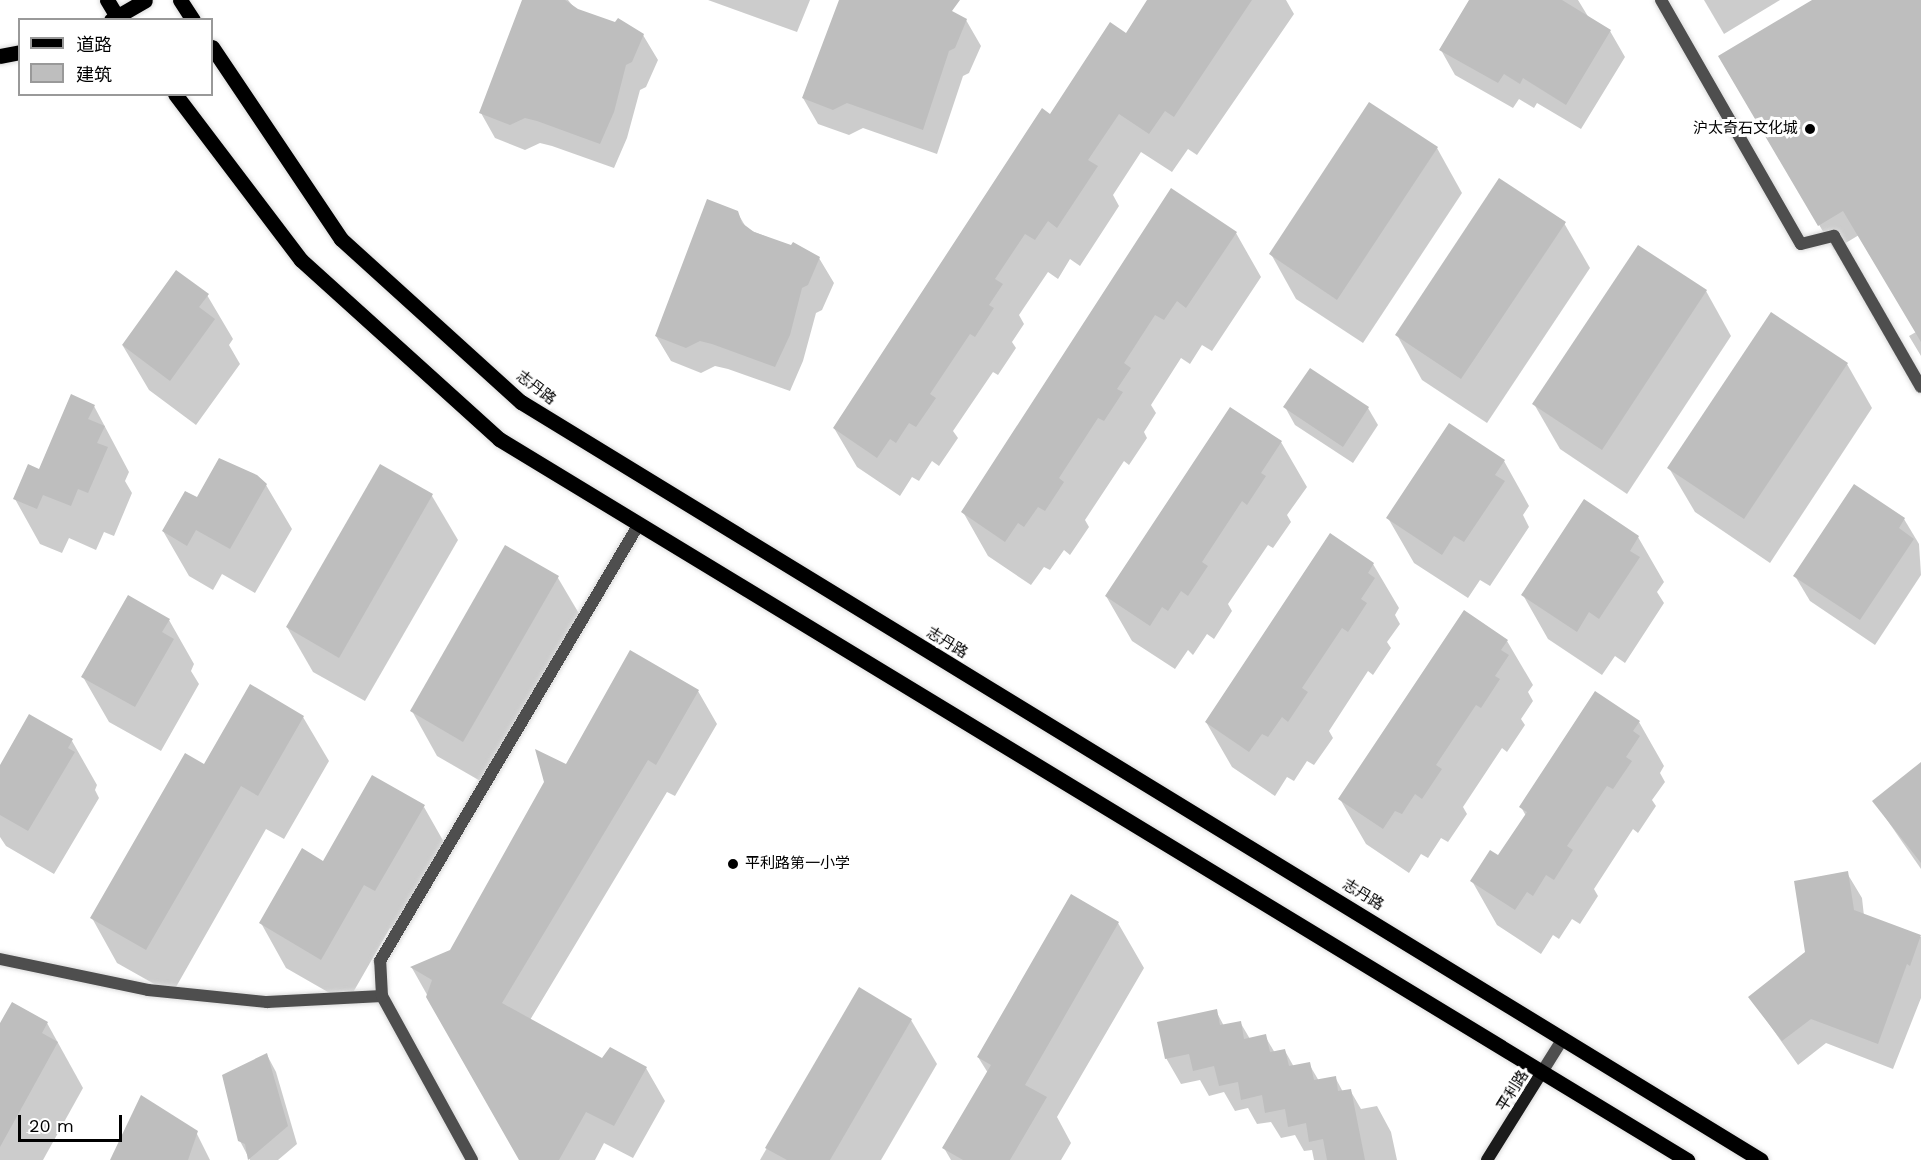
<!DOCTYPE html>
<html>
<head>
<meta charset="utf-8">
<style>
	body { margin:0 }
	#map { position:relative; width:1921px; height:1160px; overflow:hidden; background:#fff; font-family:"Work Sans","Noto Sans SC",sans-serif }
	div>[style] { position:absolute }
	.shadow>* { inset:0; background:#0003 }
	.building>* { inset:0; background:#bebebe }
	.roads { filter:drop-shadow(0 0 2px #dbdbdb) drop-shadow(0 0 2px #dbdbdb) }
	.lane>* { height:12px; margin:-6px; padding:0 6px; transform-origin:6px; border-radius:6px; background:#4e4e4e }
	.street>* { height:12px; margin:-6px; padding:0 6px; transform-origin:6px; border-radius:6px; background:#4e4e4e }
	.secondary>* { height:12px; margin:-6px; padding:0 6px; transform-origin:6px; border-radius:6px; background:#1b1b1b }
	.primary>* { height:15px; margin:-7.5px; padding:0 7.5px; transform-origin:7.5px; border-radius:7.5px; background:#000 }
	.dots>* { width:16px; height:16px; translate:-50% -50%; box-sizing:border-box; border:3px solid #fff; border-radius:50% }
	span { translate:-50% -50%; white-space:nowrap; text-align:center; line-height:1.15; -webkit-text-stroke:6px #fff; paint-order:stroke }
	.poi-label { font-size:15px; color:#000 }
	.right { translate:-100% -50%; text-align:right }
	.left { translate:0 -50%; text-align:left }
	.street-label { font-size:15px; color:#000 }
	.legend { position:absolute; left:18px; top:18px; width:195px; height:78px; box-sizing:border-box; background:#fff; border:2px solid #999; margin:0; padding:8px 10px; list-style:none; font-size:18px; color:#000 }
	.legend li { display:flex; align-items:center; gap:12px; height:30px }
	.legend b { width:30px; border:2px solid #999 }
	.scale { position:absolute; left:18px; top:1115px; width:104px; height:27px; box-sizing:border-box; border:3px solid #000; border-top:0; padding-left:8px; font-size:18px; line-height:21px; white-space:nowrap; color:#000; -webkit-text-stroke:4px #fff; paint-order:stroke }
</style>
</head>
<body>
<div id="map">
	<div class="shadow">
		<i style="clip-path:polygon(523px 0,568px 0,577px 11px,643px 35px,658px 60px,646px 87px,640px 90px,627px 138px,614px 168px,552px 146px,540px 143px,525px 150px,495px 138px,481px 113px)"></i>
		<i style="clip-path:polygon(708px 0,810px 0,797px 32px)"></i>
		<i style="clip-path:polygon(840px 0,910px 0,966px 20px,981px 46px,969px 73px,963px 76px,937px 154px,863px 128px,849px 135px,818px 124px,803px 98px)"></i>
		<i style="clip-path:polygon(1149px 0,1286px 0,1294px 14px,1197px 155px,1188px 149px,1172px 172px,1141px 152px,1113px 195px,1119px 206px,1080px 266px,1070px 259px,1058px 279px,1048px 272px,1019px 315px,1024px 324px,1012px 342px,1016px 348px,998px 375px,993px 372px,953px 431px,958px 438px,939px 466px,932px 461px,919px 481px,912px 477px,900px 496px,857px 467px,834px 428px,1051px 116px,1126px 35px)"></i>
		<i style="clip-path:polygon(1471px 0,1578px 0,1589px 18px,1610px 31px,1625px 57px,1581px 129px,1537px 103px,1534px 108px,1519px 99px,1513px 108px,1455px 75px,1441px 50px)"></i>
		<i style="clip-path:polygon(1704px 0,1780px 0,1724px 34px)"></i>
		<i style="clip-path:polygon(1818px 0,1921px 0,1921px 356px,1909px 336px,1916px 332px,1859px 235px,1834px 250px,1720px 57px)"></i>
		<i style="clip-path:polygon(1437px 148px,1462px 193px,1363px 343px,1296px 299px,1271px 254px)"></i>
		<i style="clip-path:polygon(1172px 190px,1236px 233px,1261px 277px,1212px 351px,1202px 345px,1190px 364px,1181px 358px,1151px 405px,1156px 413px,1144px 432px,1147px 438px,1129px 465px,1124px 461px,1085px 520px,1089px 527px,1070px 555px,1064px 550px,1050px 570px,1044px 567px,1031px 585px,988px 556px,963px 512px)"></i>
		<i style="clip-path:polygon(737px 212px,747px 229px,819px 258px,834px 283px,822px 310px,816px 313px,803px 361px,790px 391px,728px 369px,715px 366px,701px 373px,671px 361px,656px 336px)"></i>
		<i style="clip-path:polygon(1564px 223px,1590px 268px,1487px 423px,1422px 380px,1397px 335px)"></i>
		<i style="clip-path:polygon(1706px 291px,1731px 336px,1627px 494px,1560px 449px,1534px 404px)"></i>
		<i style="clip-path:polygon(207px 295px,233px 339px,229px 345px,240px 364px,196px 425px,149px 390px,123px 346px)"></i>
		<i style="clip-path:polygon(1847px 364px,1872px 408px,1770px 563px,1695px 512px,1669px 468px)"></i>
		<i style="clip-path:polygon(94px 406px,129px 472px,125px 481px,132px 493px,114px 536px,104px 532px,96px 550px,69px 538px,62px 553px,40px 544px,15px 499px)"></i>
		<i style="clip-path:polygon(1285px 407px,1368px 408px,1378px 425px,1353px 463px,1295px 425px)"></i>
		<i style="clip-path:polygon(1230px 409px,1281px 442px,1307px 487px,1287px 515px,1291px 522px,1273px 548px,1268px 545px,1228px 604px,1232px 611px,1214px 639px,1207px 634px,1193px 655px,1188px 650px,1175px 669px,1132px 641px,1106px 596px)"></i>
		<i style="clip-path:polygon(1504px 461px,1529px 506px,1523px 515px,1529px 527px,1490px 586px,1480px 580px,1468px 598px,1414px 563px,1388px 518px)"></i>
		<i style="clip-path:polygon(381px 466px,432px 496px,458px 540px,365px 701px,313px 672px,287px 627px)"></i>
		<i style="clip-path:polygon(266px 485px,292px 529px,255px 593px,222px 574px,213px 590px,189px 576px,163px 531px,197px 499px)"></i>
		<i style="clip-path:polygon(1584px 501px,1638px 537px,1664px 582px,1657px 592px,1664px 603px,1625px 663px,1615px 656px,1602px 675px,1548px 639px,1523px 595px)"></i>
		<i style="clip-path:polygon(1904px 519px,1919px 544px,1921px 575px,1875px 645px,1810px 601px,1795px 576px)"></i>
		<i style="clip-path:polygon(506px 547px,558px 578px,584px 622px,489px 786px,437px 756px,412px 711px)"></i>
		<i style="clip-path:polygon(1373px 564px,1399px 608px,1395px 615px,1400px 624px,1387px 642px,1391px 648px,1373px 675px,1368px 671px,1329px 731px,1333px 738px,1314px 765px,1307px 761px,1294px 781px,1287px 777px,1275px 796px,1232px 767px,1206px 722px)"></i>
		<i style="clip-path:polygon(169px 620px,194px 664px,191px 671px,199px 684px,161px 751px,109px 722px,83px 677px)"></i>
		<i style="clip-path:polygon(1507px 641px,1533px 685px,1528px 692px,1533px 701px,1521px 719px,1525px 725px,1507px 752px,1502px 748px,1463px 807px,1467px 814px,1448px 842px,1441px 838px,1428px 858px,1421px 854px,1409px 873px,1366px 844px,1340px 799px)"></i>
		<i style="clip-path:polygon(698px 691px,717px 724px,675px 796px,667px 792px,530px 1020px,602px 1059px,646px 1068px,665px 1101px,633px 1158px,604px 1143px,595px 1160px,520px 1160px,412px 968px,451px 951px,566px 766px)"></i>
		<i style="clip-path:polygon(303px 717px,329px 761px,284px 839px,266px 829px,172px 994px,117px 963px,92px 918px,204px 766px)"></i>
		<i style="clip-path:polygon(1639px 722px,1664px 766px,1660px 773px,1665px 782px,1652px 800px,1656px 806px,1638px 833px,1633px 829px,1594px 889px,1598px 896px,1580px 924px,1572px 919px,1559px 939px,1553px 935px,1541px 954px,1497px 925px,1472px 881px,1499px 857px,1526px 816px,1521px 807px)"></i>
		<i style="clip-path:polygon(72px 741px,97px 785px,95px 790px,99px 798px,54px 874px,6px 846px,0 837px,0 768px)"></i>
		<i style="clip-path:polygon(1921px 764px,1921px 869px,1874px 801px)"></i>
		<i style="clip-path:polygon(424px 807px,449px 851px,401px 934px,390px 928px,347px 1003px,286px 968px,261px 923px,323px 863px)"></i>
		<i style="clip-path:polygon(1847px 873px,1862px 898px,1864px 916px,1921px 937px,1921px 998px,1893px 1069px,1826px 1043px,1798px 1065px,1750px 997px,1807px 952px)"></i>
		<i style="clip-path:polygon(1118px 923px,1144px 968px,1057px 1117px,1071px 1143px,1061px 1160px,951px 1160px,944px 1148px,988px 1073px,978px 1057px)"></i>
		<i style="clip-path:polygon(859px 989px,911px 1020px,937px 1064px,881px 1160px,760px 1160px)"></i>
		<i style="clip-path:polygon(1216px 1011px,1224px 1026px,1240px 1022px,1250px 1039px,1265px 1036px,1275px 1053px,1285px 1051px,1294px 1067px,1309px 1064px,1319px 1081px,1335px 1077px,1343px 1092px,1350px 1090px,1361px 1109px,1377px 1106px,1391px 1132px,1397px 1160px,1314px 1160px,1312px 1150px,1304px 1151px,1295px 1135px,1281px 1138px,1271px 1122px,1257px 1124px,1248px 1108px,1235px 1111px,1224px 1092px,1209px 1096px,1200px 1080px,1181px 1084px,1166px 1058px)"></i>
		<i style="clip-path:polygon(47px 1023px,83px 1088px,43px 1160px,0 1160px,0 1026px)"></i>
		<i style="clip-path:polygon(267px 1055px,276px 1072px,297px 1144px,278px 1160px,250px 1160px,240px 1141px)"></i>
		<i style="clip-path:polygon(142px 1097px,196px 1132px,210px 1160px,112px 1160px)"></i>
	</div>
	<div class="building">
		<i style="clip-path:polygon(522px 0,565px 0,578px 9px,615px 22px,618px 18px,644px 34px,632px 62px,626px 65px,614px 112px,600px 144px,537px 121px,525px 118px,510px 125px,479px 113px)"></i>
		<i style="clip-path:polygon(839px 0,960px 0,952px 11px,967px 19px,955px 48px,949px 51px,923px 130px,847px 103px,833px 110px,802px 98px)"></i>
		<i style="clip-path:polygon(1147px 0,1252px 0,1174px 117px,1165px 111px,1149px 134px,1119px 114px,1088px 160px,1098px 166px,1057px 228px,1048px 221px,1035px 240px,1025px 234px,995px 279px,1003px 284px,989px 305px,994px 308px,975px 337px,970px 334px,930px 394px,936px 398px,916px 427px,909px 423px,896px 443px,890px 439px,877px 458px,833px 428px,1042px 108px,1050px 114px,1110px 22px,1126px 33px)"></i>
		<i style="clip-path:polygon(1469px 0,1562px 0,1611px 30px,1566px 105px,1523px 78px,1520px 84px,1504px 74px,1498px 83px,1439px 50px)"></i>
		<i style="clip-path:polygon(1812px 0,1921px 0,1921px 342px,1843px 211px,1818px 226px,1718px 56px)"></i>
		<i style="clip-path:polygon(1369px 102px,1438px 147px,1337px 300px,1269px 254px)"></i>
		<i style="clip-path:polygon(1499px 178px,1566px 222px,1461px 379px,1395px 335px)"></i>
		<i style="clip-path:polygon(1171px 188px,1237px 232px,1186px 308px,1177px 301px,1164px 320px,1155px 315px,1124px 363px,1131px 368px,1117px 389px,1123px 392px,1104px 421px,1098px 418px,1059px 478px,1064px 482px,1045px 511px,1038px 507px,1024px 527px,1018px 523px,1005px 542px,961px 512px)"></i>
		<i style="clip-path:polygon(707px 199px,738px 211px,742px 223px,754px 232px,791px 245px,793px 242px,820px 257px,808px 285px,802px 288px,790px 335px,775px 367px,712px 344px,700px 341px,686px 348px,655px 336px)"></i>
		<i style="clip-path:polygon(1638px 245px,1707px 290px,1602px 450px,1532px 404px)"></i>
		<i style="clip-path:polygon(176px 270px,209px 294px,199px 307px,215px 319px,170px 381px,122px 345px)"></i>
		<i style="clip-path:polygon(1771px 312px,1848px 363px,1744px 519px,1667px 468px)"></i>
		<i style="clip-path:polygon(1310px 368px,1369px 407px,1343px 447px,1283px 407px)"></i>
		<i style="clip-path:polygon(71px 394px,95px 405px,88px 419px,105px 426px,97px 443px,108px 447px,88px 493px,78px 489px,71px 506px,43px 495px,37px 509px,13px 499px,28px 464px,39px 469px)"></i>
		<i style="clip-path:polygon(1230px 407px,1282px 441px,1261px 473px,1266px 476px,1247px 505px,1242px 501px,1202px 562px,1208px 566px,1188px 596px,1181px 591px,1168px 611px,1162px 607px,1150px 626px,1105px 596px)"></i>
		<i style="clip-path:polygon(1449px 423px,1505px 460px,1495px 475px,1505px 481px,1464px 542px,1454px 536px,1442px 555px,1386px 518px)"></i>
		<i style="clip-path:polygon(219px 458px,257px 475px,267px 484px,230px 549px,196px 530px,187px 546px,162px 531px,185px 491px,197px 497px)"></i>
		<i style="clip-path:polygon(380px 464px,433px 494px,339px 658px,286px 627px)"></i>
		<i style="clip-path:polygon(1854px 484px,1905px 518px,1899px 528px,1914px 539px,1860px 620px,1793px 576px)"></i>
		<i style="clip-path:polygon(1584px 499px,1639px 536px,1630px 551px,1640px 557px,1599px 619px,1589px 612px,1577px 632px,1521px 595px)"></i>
		<i style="clip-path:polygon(1330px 533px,1374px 563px,1368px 573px,1375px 578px,1361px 599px,1367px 603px,1348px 632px,1342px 628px,1302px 688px,1308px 692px,1288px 722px,1282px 717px,1268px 737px,1262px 734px,1249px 752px,1205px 722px)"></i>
		<i style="clip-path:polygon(505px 545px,559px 576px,463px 742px,410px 711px)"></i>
		<i style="clip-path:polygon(128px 595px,170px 619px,162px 632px,174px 639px,135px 707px,81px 677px)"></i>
		<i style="clip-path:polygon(1464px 610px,1508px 640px,1501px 650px,1509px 655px,1495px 676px,1500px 679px,1481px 708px,1476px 705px,1436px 765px,1442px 769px,1422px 799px,1415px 794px,1402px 814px,1395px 811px,1383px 829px,1338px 799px)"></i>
		<i style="clip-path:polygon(630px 650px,699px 690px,656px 765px,648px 760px,502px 1003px,602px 1058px,610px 1047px,647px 1067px,614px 1126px,586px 1112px,559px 1160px,519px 1160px,426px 997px,432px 980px,410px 967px,450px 950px,544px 782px,535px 749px,566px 764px)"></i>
		<i style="clip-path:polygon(250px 684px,304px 716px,258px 796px,241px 786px,146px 950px,90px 918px,185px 753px,204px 764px)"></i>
		<i style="clip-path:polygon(1595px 691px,1640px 721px,1633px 731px,1640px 736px,1626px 757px,1632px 761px,1613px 789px,1607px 786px,1567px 846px,1573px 850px,1554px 880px,1546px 875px,1533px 896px,1527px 892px,1515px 910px,1470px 881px,1490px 850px,1498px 855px,1527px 812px,1519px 807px)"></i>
		<i style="clip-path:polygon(29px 714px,73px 739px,68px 748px,75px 752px,28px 831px,0 815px,0 765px)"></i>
		<i style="clip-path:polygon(1921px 762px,1921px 863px,1872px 801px)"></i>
		<i style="clip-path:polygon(372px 775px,425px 805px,375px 891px,364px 885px,321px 960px,259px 923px,302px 848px,323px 861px)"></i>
		<i style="clip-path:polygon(1848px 871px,1854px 910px,1921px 935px,1910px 966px,1907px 964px,1878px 1044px,1811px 1019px,1782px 1041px,1748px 997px,1805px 952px,1794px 881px)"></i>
		<i style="clip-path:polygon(1071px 894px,1119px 922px,1025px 1085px,1047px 1097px,1010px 1160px,963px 1160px,942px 1148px,991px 1065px,977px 1057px)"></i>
		<i style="clip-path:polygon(859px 987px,912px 1019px,830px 1160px,787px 1160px,765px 1148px)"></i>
		<i style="clip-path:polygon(12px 1002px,48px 1022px,42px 1033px,58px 1042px,0 1147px,0 1023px)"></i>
		<i style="clip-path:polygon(1217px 1009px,1220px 1025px,1241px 1021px,1244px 1039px,1266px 1034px,1270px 1052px,1285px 1049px,1289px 1066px,1310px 1062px,1314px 1080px,1336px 1076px,1338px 1091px,1351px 1089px,1365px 1160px,1327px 1160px,1323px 1139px,1309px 1142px,1306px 1123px,1288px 1127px,1285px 1109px,1265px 1113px,1262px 1095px,1241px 1100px,1238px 1082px,1219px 1086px,1214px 1066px,1193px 1071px,1189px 1054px,1165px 1059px,1157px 1022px)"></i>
		<i style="clip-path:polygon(267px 1053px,288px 1126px,248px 1160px,245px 1144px,238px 1141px,222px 1075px)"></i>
		<i style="clip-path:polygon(141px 1095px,198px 1131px,188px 1160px,110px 1160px)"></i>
	</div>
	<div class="roads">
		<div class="lane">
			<i style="left:1661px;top:0;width:281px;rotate:60.2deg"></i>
			<i style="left:1801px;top:244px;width:34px;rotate:-14deg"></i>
			<i style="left:1834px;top:236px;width:174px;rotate:60.1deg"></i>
		</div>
		<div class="street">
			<i style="left:0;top:959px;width:151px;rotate:11.8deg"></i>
			<i style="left:148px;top:990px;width:120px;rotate:5.8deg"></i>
			<i style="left:267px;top:1002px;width:115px;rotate:-3deg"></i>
			<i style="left:382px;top:996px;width:187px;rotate:61.2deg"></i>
			<i style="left:382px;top:996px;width:35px;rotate:-93deg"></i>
			<i style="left:380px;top:961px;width:508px;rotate:-59.35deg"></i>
			<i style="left:1542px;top:1072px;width:40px;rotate:-58deg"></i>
		</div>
		<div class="secondary">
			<i style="left:1487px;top:1160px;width:104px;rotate:-58deg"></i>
		</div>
		<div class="primary">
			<i style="left:107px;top:0;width:23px;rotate:59deg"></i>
			<i style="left:180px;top:0;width:24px;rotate:57deg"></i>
			<i style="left:111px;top:20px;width:39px;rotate:-30deg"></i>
			<i style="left:212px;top:47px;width:231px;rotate:56.1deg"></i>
			<i style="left:341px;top:239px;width:243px;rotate:42.2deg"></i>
			<i style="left:521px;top:402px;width:1453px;rotate:31.44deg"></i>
			<i style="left:0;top:56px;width:20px;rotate:-11deg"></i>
			<i style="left:175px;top:94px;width:208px;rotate:52.8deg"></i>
			<i style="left:301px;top:260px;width:267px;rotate:42.1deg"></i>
			<i style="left:499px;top:439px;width:1390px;rotate:31.25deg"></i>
		</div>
	</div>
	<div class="dots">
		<i style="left:1810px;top:129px;background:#000"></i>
		<i style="left:733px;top:864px;background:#000"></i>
	</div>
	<div class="poi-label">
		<span class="right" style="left:1798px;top:129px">沪太奇石文化城</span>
		<span class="left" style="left:745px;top:864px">平利路第一小学</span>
	</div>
	<div class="street-label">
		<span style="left:536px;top:388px;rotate:37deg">志丹路</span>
		<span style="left:947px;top:643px;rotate:31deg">志丹路</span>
		<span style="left:1363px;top:895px;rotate:31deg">志丹路</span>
		<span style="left:1513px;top:1091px;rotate:-58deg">平利路</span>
	</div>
	<ul class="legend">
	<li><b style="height:8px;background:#000"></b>道路</li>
	<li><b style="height:16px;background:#bebebe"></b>建筑</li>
	</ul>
	<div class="scale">20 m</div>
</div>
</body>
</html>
